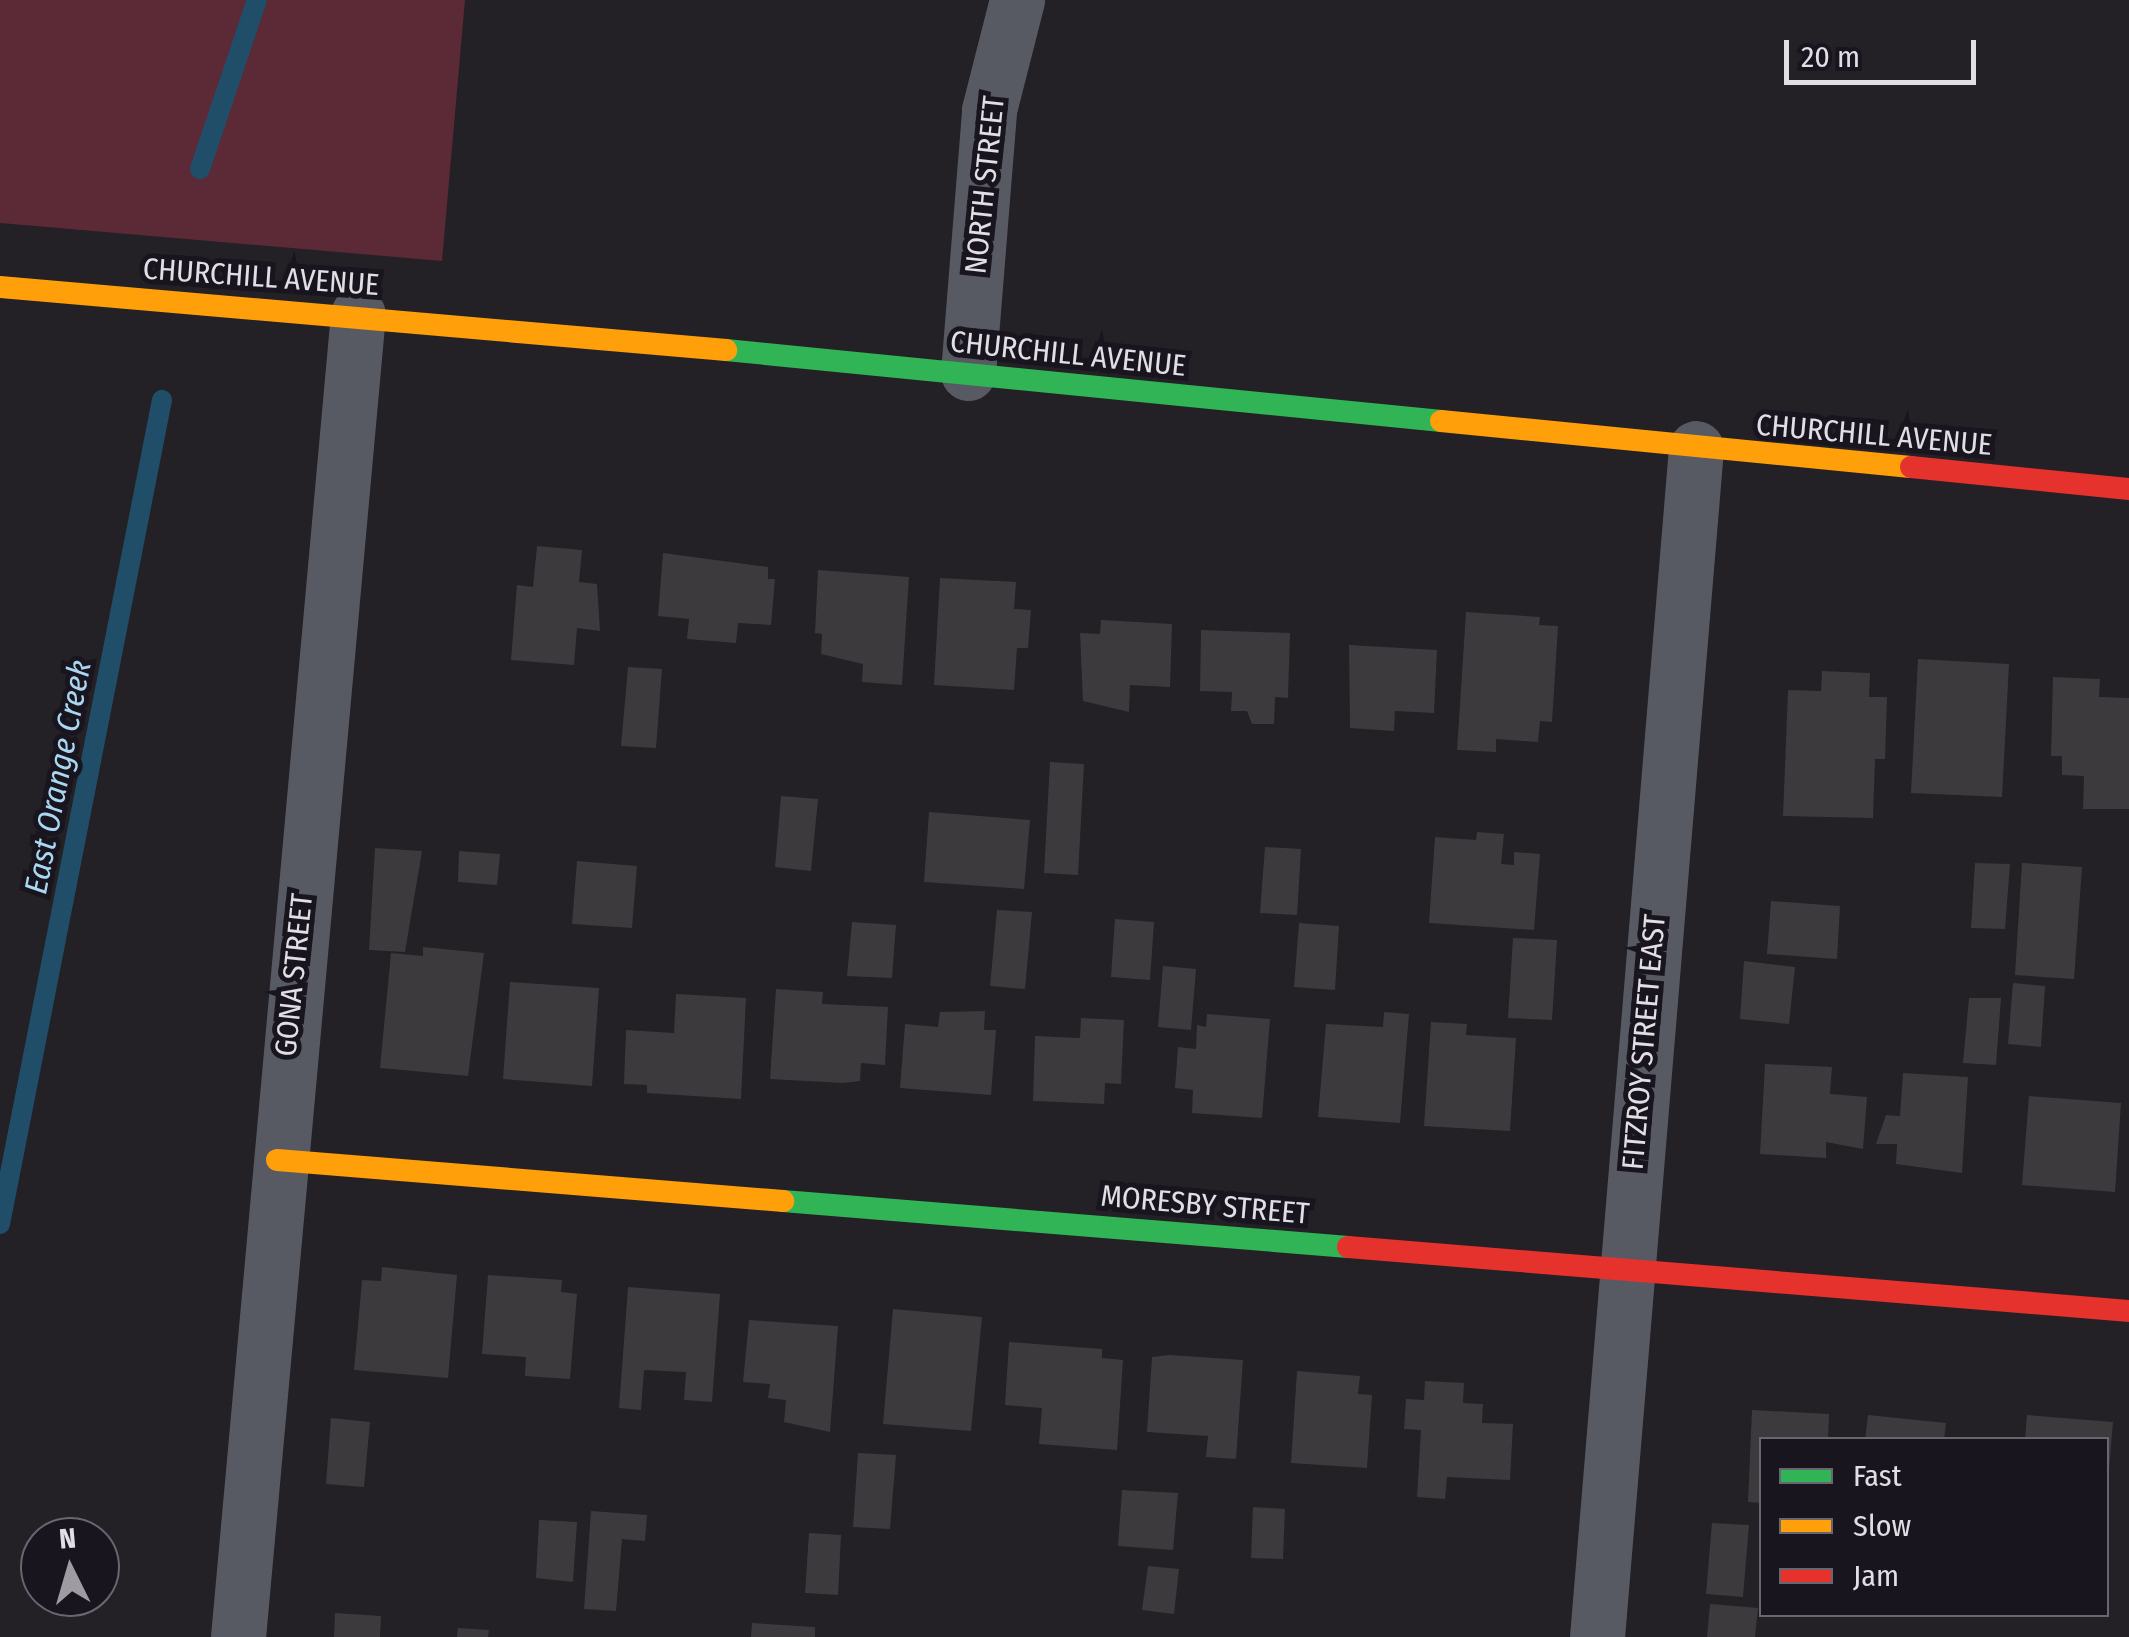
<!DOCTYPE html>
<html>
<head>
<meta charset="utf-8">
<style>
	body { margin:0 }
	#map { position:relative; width:2129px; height:1637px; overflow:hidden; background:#232026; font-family:"Fira Sans Condensed",sans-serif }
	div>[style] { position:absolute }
	.green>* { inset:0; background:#5c2936 }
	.stream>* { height:20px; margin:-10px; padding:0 10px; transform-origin:10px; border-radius:10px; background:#204e69 }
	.building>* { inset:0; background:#3d3a3e }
	.street>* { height:55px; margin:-27.5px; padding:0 27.5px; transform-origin:27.5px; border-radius:27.5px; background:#585a63 }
	.fast>* { height:22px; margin:-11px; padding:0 11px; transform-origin:11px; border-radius:11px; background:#30b455 }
	.slow>* { height:22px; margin:-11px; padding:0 11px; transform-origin:11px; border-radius:11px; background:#ff9f0a }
	.jam>* { height:22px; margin:-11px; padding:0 11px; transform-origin:11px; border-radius:11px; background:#e5322d }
	span { translate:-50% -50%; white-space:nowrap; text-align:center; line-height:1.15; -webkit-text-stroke:10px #18151e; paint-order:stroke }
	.street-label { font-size:30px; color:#e1dfe5 }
	.water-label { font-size:32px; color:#aad6f2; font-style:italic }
	.legend { position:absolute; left:1759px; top:1437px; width:350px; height:180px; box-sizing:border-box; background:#18151e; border:2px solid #68666e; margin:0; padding:12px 18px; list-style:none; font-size:30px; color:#e1dfe5 }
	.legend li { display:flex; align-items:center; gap:20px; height:50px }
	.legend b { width:50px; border:2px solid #68666e }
	.north { position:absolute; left:20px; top:1517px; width:100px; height:100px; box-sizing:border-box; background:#18151e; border:2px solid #68666e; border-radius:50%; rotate:355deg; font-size:28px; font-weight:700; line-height:40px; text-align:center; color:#e1dfe5 }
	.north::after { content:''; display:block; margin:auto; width:35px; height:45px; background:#9e9ca2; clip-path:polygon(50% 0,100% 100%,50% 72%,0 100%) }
	.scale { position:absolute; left:1784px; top:40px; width:192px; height:45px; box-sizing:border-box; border:5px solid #e1dfe5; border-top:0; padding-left:12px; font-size:30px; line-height:35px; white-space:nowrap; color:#e1dfe5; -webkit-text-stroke:8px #18151e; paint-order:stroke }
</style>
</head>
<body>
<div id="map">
	<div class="green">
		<i style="clip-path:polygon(0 0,465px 0,442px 261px,0 223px)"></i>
	</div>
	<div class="stream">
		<i style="left:200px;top:169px;width:178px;rotate:-71.4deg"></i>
		<i style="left:0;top:1224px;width:840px;rotate:-78.88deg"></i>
	</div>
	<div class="building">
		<i style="clip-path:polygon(537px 546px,582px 550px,579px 582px,597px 584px,600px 631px,577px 628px,574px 665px,511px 660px,517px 585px,533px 587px)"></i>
		<i style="clip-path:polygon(663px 553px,768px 567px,768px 579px,775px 579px,771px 625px,738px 623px,736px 643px,687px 639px,689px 619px,658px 616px)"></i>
		<i style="clip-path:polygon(818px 570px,909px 577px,902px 685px,862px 682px,863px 664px,821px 654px,822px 634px,815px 633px)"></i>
		<i style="clip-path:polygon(940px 578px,1016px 582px,1014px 609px,1031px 610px,1028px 648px,1017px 648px,1014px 690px,934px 685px)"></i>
		<i style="clip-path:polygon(1466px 612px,1540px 617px,1539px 625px,1558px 626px,1552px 722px,1540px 721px,1538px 742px,1496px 739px,1496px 752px,1457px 750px)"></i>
		<i style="clip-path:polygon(1101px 620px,1172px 624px,1170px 687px,1130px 685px,1129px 712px,1083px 701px,1080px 633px,1100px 634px)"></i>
		<i style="clip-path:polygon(1201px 630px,1290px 633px,1288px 698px,1275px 697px,1274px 724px,1252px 724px,1247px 711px,1231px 711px,1232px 692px,1200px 691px)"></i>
		<i style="clip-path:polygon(1349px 645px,1437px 650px,1434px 713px,1395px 711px,1394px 731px,1350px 728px)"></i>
		<i style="clip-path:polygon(1918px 659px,2009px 664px,2002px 797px,1911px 793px)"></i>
		<i style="clip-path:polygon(628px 667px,662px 669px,656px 748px,621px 746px)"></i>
		<i style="clip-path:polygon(1822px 671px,1870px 673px,1869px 697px,1887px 697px,1885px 759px,1875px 759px,1873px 818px,1783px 816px,1788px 690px,1821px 691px)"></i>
		<i style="clip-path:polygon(2053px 677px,2100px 679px,2099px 697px,2129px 698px,2129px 809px,2083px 809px,2084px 776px,2062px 775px,2062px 756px,2051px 756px)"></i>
		<i style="clip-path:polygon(1050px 762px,1084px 764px,1078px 875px,1044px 873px)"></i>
		<i style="clip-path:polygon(781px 796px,818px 799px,811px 871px,775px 867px)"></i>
		<i style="clip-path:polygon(929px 812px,1030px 820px,1024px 889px,924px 882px)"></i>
		<i style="clip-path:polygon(1477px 832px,1504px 834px,1501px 864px,1514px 865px,1514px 852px,1540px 854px,1534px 930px,1429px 923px,1435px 837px,1476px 840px)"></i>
		<i style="clip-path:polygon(1265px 847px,1301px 849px,1297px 915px,1260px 913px)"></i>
		<i style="clip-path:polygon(375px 848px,422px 851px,405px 952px,369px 950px)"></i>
		<i style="clip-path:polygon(459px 851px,500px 854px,497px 885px,458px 882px)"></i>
		<i style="clip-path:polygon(577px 861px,637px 866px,632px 928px,572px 924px)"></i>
		<i style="clip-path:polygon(1975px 863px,2010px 864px,2005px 929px,1971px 928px)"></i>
		<i style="clip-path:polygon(2022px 863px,2082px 867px,2074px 979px,2015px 975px)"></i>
		<i style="clip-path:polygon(1771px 901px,1840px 906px,1837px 959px,1767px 954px)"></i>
		<i style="clip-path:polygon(997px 910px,1032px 912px,1025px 989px,990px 986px)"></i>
		<i style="clip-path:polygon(1115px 919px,1154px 922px,1150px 980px,1111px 977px)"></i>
		<i style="clip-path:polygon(852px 922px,896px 925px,892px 978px,847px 976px)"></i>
		<i style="clip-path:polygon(1299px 923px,1339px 926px,1335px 990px,1294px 987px)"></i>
		<i style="clip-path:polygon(1513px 938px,1557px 940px,1552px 1020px,1508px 1018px)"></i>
		<i style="clip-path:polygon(423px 947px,484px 953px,468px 1076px,380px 1068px,391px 953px,423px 956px)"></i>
		<i style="clip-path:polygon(1744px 961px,1795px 967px,1789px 1024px,1740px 1019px)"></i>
		<i style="clip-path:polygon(1163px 966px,1196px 969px,1191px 1030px,1158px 1027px)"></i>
		<i style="clip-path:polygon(510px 982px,599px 988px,592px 1086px,503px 1079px)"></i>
		<i style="clip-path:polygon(2013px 983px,2045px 986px,2041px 1047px,2008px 1044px)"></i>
		<i style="clip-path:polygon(776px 989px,823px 992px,822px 1004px,888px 1007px,885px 1065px,861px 1063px,860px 1081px,843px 1083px,770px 1079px)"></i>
		<i style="clip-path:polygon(676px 994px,746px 998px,741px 1099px,647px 1093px,647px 1085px,624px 1084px,626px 1030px,674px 1033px)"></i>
		<i style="clip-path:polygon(1969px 998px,2001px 998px,1996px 1065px,1963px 1063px)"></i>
		<i style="clip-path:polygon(985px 1011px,984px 1030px,996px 1030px,991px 1095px,900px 1088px,905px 1024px,938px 1027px,940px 1012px)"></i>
		<i style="clip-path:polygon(1384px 1012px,1409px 1014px,1400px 1123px,1318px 1117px,1326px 1024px,1383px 1027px)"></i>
		<i style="clip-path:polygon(1207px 1014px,1270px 1019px,1262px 1118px,1192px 1113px,1193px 1090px,1175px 1088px,1178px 1047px,1196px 1049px,1197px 1025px,1206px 1027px)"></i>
		<i style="clip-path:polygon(1081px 1018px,1124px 1020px,1121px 1084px,1105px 1083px,1104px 1104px,1033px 1101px,1035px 1036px,1080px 1038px)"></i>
		<i style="clip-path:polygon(1431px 1022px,1467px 1024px,1466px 1035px,1516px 1038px,1510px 1131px,1424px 1126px)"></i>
		<i style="clip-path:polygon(1765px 1064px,1832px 1067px,1830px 1094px,1867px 1097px,1863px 1149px,1826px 1142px,1826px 1158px,1760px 1154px)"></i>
		<i style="clip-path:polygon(1903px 1073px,1968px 1077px,1962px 1173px,1896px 1164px,1897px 1144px,1876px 1144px,1886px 1115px,1900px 1116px)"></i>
		<i style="clip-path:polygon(2029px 1096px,2121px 1103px,2115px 1192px,2022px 1185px)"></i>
		<i style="clip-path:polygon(382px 1267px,457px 1275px,448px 1378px,354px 1370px,362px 1280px,381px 1281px)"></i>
		<i style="clip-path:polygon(488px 1275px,562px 1280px,561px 1292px,577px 1294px,570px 1379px,525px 1376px,526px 1357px,482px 1354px)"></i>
		<i style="clip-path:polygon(628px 1287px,720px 1294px,712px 1402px,684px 1400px,686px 1372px,644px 1370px,641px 1410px,619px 1408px)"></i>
		<i style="clip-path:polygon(893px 1309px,982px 1317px,971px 1431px,883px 1424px)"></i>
		<i style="clip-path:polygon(749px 1320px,838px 1326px,830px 1432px,784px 1422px,786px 1400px,768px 1398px,770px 1384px,743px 1382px)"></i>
		<i style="clip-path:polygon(1009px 1342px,1102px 1349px,1102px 1358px,1123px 1360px,1117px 1450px,1039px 1444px,1042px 1408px,1005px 1405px)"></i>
		<i style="clip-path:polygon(1169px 1355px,1243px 1360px,1236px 1459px,1206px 1457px,1208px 1436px,1147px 1432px,1152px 1357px)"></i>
		<i style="clip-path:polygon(1297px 1371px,1360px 1376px,1358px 1394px,1372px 1395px,1367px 1468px,1291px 1463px)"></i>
		<i style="clip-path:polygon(1425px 1381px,1464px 1383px,1463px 1403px,1483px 1404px,1482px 1423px,1513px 1424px,1510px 1480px,1447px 1477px,1445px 1499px,1417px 1497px,1421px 1430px,1404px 1429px,1406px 1399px,1424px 1400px)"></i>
		<i style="clip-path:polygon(1752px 1410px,1829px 1414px,1828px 1440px,1762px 1440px,1762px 1503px,1748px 1502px)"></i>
		<i style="clip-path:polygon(1868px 1415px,1946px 1423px,1944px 1440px,1865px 1440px)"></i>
		<i style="clip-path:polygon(2027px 1415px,2113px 1422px,2109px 1469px,2106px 1440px,2025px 1440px)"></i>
		<i style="clip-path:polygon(331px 1418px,370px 1422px,364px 1487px,326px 1484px)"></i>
		<i style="clip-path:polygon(858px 1453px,896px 1455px,890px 1529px,853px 1527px)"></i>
		<i style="clip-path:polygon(1122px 1490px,1178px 1493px,1173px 1550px,1118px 1546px)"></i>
		<i style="clip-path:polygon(1253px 1507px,1285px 1509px,1283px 1559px,1251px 1558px)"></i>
		<i style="clip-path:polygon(591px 1511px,647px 1515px,645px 1541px,622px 1539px,616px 1611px,584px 1609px)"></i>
		<i style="clip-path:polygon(539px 1520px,577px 1522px,573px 1582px,536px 1578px)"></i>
		<i style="clip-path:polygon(1712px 1523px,1749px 1525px,1743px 1597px,1706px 1594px)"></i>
		<i style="clip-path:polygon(809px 1533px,841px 1535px,838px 1595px,805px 1593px)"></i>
		<i style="clip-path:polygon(1148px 1566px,1179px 1569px,1174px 1614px,1142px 1610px)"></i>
		<i style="clip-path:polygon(1710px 1604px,1758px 1608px,1755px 1637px,1707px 1637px)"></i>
		<i style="clip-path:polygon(335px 1613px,381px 1616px,380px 1637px,334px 1637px)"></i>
		<i style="clip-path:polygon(752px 1623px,815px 1627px,815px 1637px,751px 1637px)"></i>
		<i style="clip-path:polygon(458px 1628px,489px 1630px,488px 1637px,457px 1637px)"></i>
	</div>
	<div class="street">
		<i style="left:968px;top:373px;width:264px;rotate:-85.4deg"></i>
		<i style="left:989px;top:110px;width:114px;rotate:-75.7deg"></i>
		<i style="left:238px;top:1637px;width:1328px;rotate:-84.82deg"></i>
		<i style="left:1597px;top:1637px;width:1193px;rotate:-85.24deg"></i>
	</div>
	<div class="fast">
		<i style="left:726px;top:350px;width:719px;rotate:5.67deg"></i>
		<i style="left:783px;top:1201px;width:567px;rotate:4.65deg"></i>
	</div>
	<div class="slow">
		<i style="left:0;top:287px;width:729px;rotate:4.96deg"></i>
		<i style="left:1441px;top:421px;width:472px;rotate:5.6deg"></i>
		<i style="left:277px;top:1160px;width:508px;rotate:4.63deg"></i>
	</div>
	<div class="jam">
		<i style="left:1911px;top:467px;width:219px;rotate:5.8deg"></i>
		<i style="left:1348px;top:1247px;width:784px;rotate:4.68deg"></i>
	</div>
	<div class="street-label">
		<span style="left:985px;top:185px;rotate:-84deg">NORTH STREET</span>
		<span style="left:261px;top:277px;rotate:4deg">CHURCHILL AVENUE</span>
		<span style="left:1068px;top:354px;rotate:6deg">CHURCHILL AVENUE</span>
		<span style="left:1874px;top:435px;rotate:5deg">CHURCHILL AVENUE</span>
		<span style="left:294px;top:975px;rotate:-84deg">GONA STREET</span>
		<span style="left:1644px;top:1042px;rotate:-85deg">FITZROY STREET EAST</span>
		<span style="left:1205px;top:1205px;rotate:5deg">MORESBY STREET</span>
	</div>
	<div class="water-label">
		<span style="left:58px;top:777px;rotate:-79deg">East Orange Creek</span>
	</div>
	<ul class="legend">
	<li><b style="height:12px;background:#30b455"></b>Fast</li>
	<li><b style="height:12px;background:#ff9f0a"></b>Slow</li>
	<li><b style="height:12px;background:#e5322d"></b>Jam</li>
	</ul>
	<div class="north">N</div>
	<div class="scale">20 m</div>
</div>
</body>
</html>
